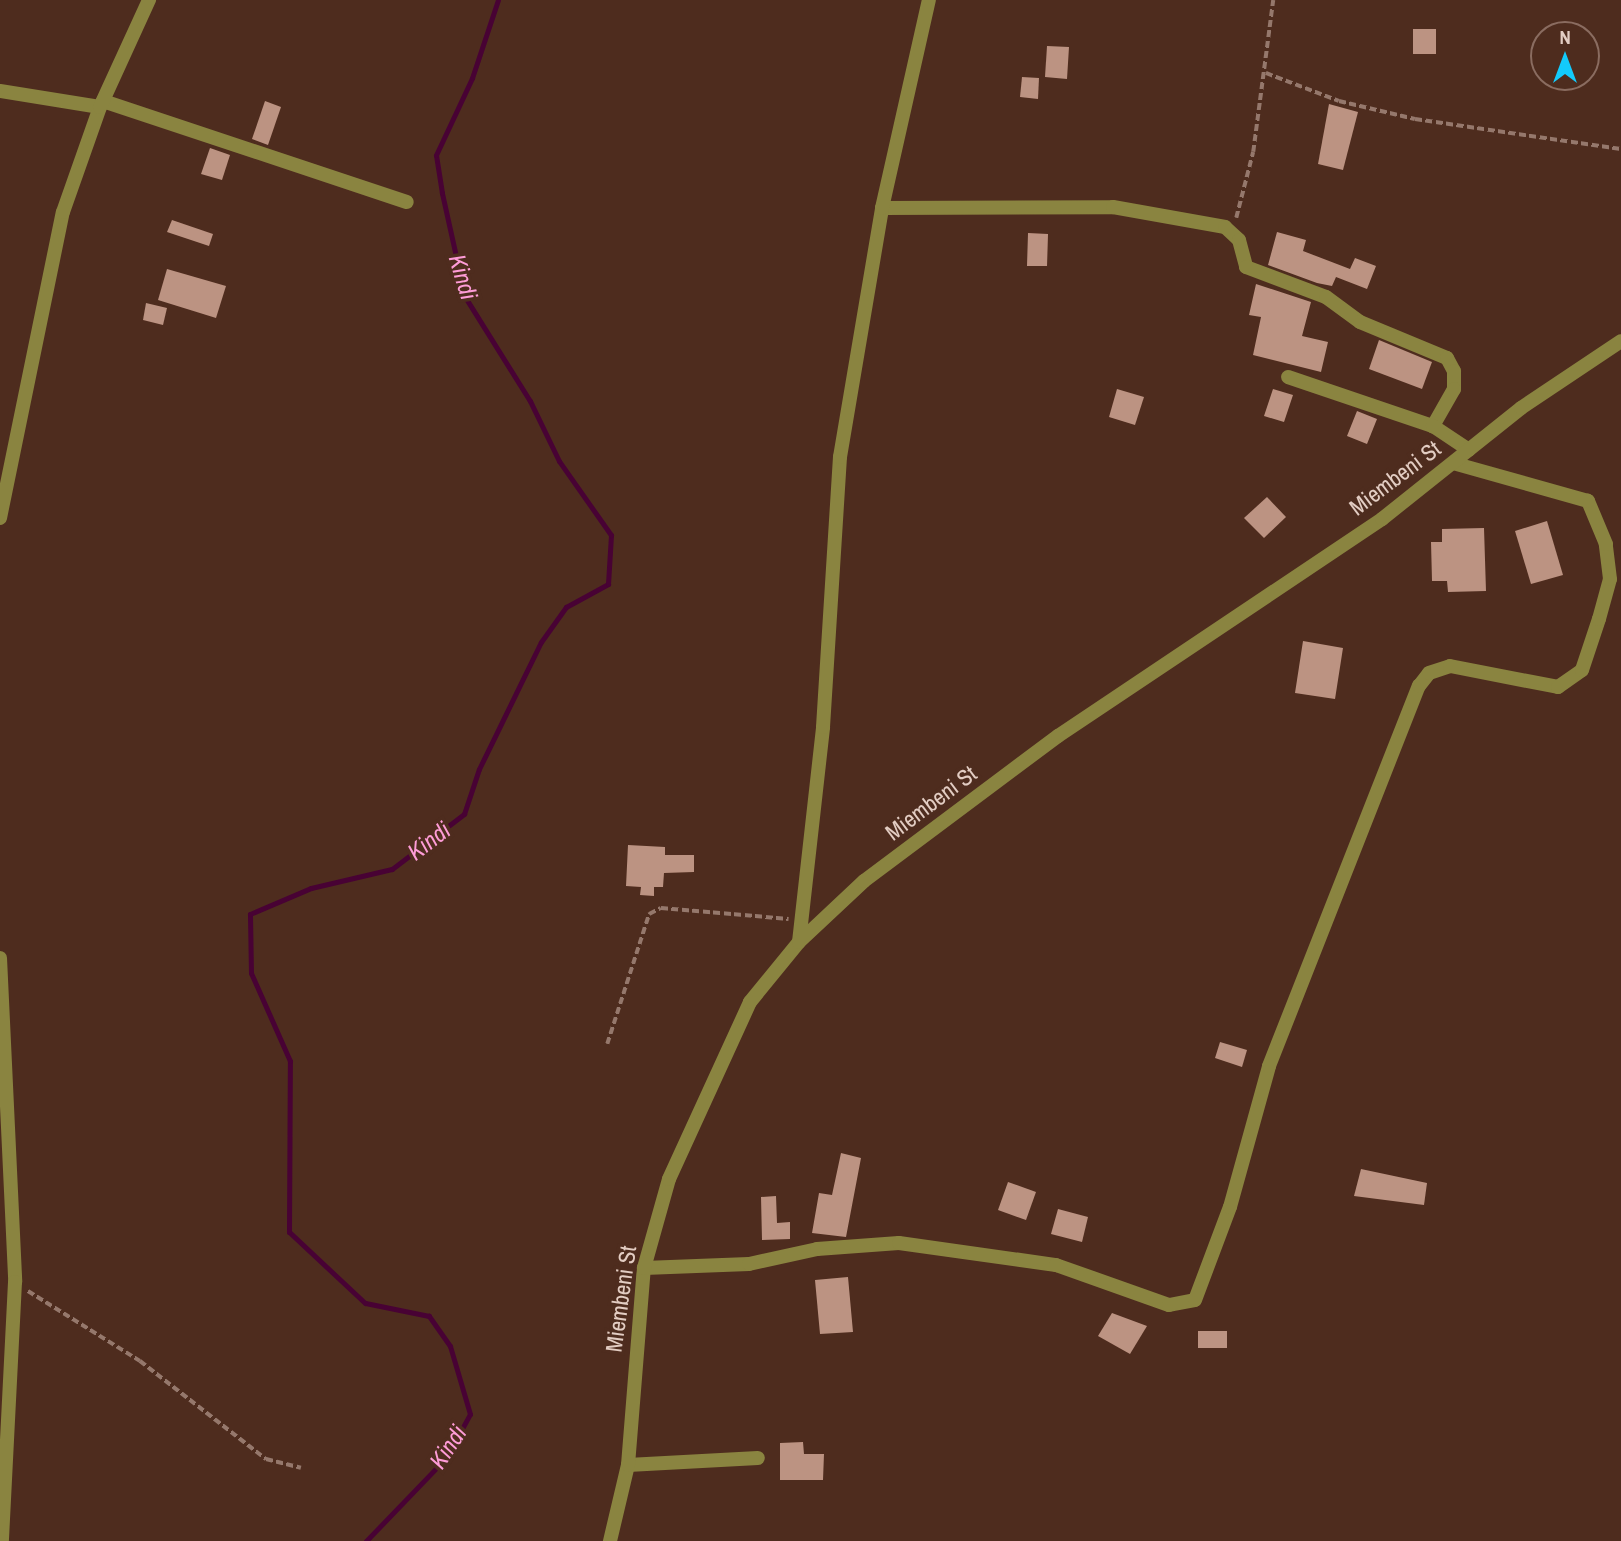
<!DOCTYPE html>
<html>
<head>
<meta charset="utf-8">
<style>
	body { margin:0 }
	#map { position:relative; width:1621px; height:1541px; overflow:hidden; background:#4e2c1e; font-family:"Archivo Narrow",sans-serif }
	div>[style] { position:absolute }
	.stream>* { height:5px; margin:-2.5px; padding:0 2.5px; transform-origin:2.5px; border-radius:2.5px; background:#480234 }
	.building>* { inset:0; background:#bc9382 }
	.path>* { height:3.5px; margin-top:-1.75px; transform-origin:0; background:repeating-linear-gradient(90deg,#95786c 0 7px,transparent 0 10.5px) }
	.minor>* { height:14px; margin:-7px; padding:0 7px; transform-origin:7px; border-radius:7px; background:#8a8440 }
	span { translate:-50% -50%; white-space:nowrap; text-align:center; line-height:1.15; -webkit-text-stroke:7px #4e2c1e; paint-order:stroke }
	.street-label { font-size:23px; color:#e3cdc3 }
	.water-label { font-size:24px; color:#fe9cd7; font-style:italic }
	.north { position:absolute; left:1530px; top:21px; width:70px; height:70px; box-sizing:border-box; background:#4e2c1e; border:2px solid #8a6c60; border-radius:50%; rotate:0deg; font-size:19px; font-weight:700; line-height:28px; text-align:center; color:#e3cdc3 }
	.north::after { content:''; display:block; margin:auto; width:24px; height:32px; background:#13cafb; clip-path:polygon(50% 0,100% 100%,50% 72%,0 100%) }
</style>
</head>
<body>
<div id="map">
	<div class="stream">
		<i style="left:366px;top:1541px;width:115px;rotate:-46.1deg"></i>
		<i style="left:446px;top:1458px;width:50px;rotate:-61.4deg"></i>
		<i style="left:470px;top:1414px;width:71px;rotate:-106.4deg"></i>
		<i style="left:450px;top:1346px;width:37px;rotate:-125deg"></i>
		<i style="left:429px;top:1316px;width:65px;rotate:-168.5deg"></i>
		<i style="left:365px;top:1303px;width:104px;rotate:-136.9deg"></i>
		<i style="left:289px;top:1232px;width:171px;rotate:-89.7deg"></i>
		<i style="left:290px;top:1061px;width:96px;rotate:-113.9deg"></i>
		<i style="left:251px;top:973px;width:59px;rotate:-91deg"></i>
		<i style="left:250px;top:914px;width:66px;rotate:-23.1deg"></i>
		<i style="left:311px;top:888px;width:83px;rotate:-13.2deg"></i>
		<i style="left:392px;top:869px;width:91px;rotate:-37.4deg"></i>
		<i style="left:464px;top:814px;width:47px;rotate:-71.6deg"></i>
		<i style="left:479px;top:769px;width:141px;rotate:-64deg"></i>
		<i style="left:541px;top:642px;width:43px;rotate:-54.5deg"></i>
		<i style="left:566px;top:607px;width:48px;rotate:-28.7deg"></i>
		<i style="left:608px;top:584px;width:49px;rotate:-86.5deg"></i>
		<i style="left:611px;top:535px;width:90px;rotate:-125.1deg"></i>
		<i style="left:559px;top:461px;width:67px;rotate:-115.8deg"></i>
		<i style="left:530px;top:401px;width:123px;rotate:-122deg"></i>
		<i style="left:465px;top:297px;width:107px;rotate:-102.5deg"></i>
		<i style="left:442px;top:193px;width:38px;rotate:-99deg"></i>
		<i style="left:436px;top:155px;width:85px;rotate:-64.9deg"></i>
		<i style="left:472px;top:78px;width:82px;rotate:-71.6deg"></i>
	</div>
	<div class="building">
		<i style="clip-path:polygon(1413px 29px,1436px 29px,1436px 54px,1413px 54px)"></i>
		<i style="clip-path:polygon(1047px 46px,1069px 47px,1067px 79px,1045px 77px)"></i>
		<i style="clip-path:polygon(1022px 77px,1039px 78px,1038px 99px,1020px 97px)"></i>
		<i style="clip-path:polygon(265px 101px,281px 107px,268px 145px,252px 139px)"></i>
		<i style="clip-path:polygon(1329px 104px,1358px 112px,1343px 170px,1318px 164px)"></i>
		<i style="clip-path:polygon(210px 148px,230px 155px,222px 180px,201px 174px)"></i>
		<i style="clip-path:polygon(172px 220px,213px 234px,209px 246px,167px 232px)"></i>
		<i style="clip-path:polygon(1277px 232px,1306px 240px,1303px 251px,1350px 269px,1355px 258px,1376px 266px,1367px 289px,1336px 277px,1332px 286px,1317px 283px,1268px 265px)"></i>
		<i style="clip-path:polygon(1028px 233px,1048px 234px,1047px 266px,1027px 266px)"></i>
		<i style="clip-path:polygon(167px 269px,226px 286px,216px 318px,158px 300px)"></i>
		<i style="clip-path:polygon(1256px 284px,1311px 302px,1302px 336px,1328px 342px,1321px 372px,1253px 355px,1261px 317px,1249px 315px)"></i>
		<i style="clip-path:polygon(146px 303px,167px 308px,163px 325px,143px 320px)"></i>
		<i style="clip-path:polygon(1379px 340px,1432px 362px,1422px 389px,1369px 369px)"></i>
		<i style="clip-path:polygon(1117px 389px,1144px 397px,1135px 425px,1109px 417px)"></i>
		<i style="clip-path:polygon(1273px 389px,1293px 395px,1284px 422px,1264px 416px)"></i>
		<i style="clip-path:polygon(1357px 411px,1377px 419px,1367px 444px,1347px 436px)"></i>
		<i style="clip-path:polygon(1267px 497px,1286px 517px,1264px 538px,1244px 518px)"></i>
		<i style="clip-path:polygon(1547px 521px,1563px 575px,1531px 584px,1515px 531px)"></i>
		<i style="clip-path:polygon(1484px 528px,1486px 591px,1448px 592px,1447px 581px,1432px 581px,1431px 542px,1442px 542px,1442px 529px)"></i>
		<i style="clip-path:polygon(1303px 641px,1343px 648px,1335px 699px,1295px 693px)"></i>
		<i style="clip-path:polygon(628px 845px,665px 847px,665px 855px,694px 855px,694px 872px,664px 873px,663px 887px,654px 887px,654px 896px,640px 895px,641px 887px,626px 886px)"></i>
		<i style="clip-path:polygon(1220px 1042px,1247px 1050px,1242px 1067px,1215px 1058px)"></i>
		<i style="clip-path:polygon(841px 1153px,861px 1158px,846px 1237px,812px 1233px,819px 1193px,832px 1195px)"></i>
		<i style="clip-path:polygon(1361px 1169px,1427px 1183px,1424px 1205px,1354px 1196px)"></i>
		<i style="clip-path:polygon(1008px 1182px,1036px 1192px,1026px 1220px,998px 1210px)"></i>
		<i style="clip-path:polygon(776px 1196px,777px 1223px,790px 1222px,790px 1239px,762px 1240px,761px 1197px)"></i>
		<i style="clip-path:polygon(1058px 1209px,1088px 1217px,1082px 1242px,1051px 1234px)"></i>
		<i style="clip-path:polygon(848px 1277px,853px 1332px,820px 1334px,815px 1280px)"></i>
		<i style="clip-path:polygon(1112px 1313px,1147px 1326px,1130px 1354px,1098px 1336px)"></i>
		<i style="clip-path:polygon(1198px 1331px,1227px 1331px,1227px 1348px,1198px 1348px)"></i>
		<i style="clip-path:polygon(803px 1442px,804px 1454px,824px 1454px,823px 1480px,780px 1480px,780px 1443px)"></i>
	</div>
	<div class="path">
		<i style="left:1266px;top:73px;width:78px;rotate:21deg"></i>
		<i style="left:1339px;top:101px;width:78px;rotate:13.3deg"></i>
		<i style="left:1415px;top:119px;width:208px;rotate:8.3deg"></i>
		<i style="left:1236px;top:218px;width:68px;rotate:-75.6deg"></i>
		<i style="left:1253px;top:152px;width:153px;rotate:-82.5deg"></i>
		<i style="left:607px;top:1044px;width:137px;rotate:-72.1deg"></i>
		<i style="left:649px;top:914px;width:13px;rotate:-27deg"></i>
		<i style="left:661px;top:908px;width:128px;rotate:4.9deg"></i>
		<i style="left:28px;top:1291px;width:132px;rotate:32deg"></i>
		<i style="left:140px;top:1361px;width:160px;rotate:37.9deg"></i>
		<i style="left:266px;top:1459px;width:36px;rotate:14deg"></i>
	</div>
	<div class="minor">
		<i style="left:0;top:91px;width:101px;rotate:9.1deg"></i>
		<i style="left:103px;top:101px;width:320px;rotate:18.4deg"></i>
		<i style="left:882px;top:208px;width:231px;rotate:-0.2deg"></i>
		<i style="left:1113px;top:207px;width:114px;rotate:10.1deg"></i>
		<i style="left:1225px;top:227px;width:19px;rotate:43deg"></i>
		<i style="left:1239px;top:240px;width:28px;rotate:75deg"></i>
		<i style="left:1246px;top:267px;width:85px;rotate:20.6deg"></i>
		<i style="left:1326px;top:297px;width:42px;rotate:36.3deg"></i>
		<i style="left:1360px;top:322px;width:94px;rotate:22.5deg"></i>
		<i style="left:1447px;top:358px;width:15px;rotate:62deg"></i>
		<i style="left:1454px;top:371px;width:18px;rotate:90deg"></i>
		<i style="left:1454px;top:389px;width:43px;rotate:119.6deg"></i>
		<i style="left:1288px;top:377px;width:153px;rotate:18.7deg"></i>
		<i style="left:1433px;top:426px;width:43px;rotate:33.7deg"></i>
		<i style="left:0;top:518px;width:312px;rotate:-78.4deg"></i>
		<i style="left:63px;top:212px;width:111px;rotate:-70.6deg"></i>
		<i style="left:100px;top:107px;width:118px;rotate:-65.4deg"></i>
		<i style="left:799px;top:942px;width:216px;rotate:-83.6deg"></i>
		<i style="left:823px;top:727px;width:271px;rotate:-86.4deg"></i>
		<i style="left:840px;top:457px;width:253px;rotate:-80.4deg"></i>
		<i style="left:882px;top:208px;width:213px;rotate:-77.3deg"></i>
		<i style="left:0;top:958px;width:324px;rotate:87.3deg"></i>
		<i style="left:15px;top:1282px;width:259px;rotate:92.9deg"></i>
		<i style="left:644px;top:1268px;width:105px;rotate:-2.2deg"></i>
		<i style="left:749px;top:1264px;width:70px;rotate:-12.4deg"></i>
		<i style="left:817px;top:1249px;width:82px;rotate:-4.2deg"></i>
		<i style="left:899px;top:1243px;width:159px;rotate:8deg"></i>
		<i style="left:1056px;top:1265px;width:120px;rotate:19.5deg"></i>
		<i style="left:1169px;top:1305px;width:26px;rotate:-11deg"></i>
		<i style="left:1195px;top:1300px;width:99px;rotate:-69.4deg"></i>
		<i style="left:1230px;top:1207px;width:146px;rotate:-74.5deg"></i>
		<i style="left:1269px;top:1066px;width:409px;rotate:-68.5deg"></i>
		<i style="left:1419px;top:686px;width:16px;rotate:-52deg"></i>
		<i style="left:1429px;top:673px;width:22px;rotate:-18deg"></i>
		<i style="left:1450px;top:666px;width:110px;rotate:11deg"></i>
		<i style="left:1558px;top:687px;width:29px;rotate:-35deg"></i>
		<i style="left:1582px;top:670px;width:54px;rotate:-71.6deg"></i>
		<i style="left:1599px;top:619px;width:41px;rotate:-74.6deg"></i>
		<i style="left:1610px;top:579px;width:35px;rotate:-97deg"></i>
		<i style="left:1606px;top:544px;width:47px;rotate:-112.7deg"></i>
		<i style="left:1588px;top:501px;width:140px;rotate:-164.3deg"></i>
		<i style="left:628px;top:1465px;width:130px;rotate:-3.1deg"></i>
		<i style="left:610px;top:1541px;width:78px;rotate:-76.7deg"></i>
		<i style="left:628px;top:1465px;width:198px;rotate:-85.4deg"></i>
		<i style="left:644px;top:1268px;width:92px;rotate:-74.3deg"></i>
		<i style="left:669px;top:1179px;width:195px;rotate:-65.4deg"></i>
		<i style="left:750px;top:1002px;width:77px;rotate:-50.8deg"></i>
		<i style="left:799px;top:942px;width:89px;rotate:-43.2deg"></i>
		<i style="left:864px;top:881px;width:242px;rotate:-36.8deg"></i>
		<i style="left:1058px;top:736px;width:390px;rotate:-33.8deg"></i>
		<i style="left:1382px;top:519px;width:178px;rotate:-38.6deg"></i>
		<i style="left:1521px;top:408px;width:120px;rotate:-33.8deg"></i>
	</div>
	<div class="street-label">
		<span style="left:1395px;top:478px;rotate:-37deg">Miembeni St</span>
		<span style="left:931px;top:803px;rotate:-37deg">Miembeni St</span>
		<span style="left:621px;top:1299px;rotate:-82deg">Miembeni St</span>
	</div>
	<div class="water-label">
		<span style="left:463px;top:277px;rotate:73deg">Kindi</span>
		<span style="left:429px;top:841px;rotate:-37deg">Kindi</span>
		<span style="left:448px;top:1447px;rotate:-56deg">Kindi</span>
	</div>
	<div class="north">N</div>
</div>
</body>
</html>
